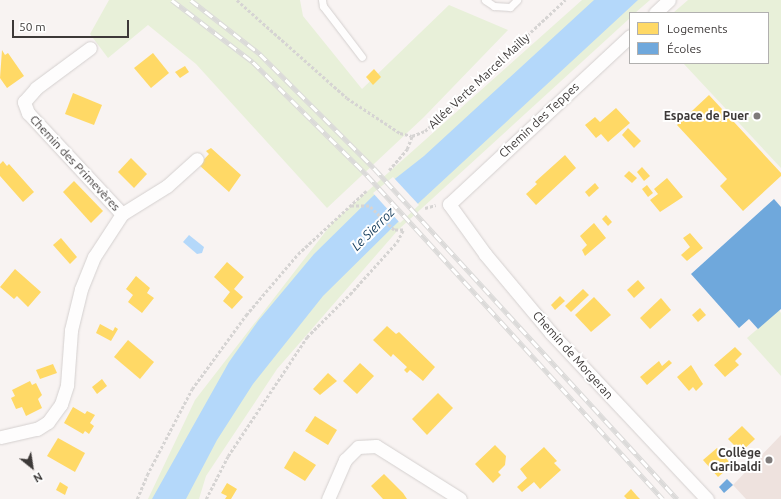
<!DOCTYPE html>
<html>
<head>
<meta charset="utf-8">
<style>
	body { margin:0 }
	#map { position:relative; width:781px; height:499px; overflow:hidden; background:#f8f3f2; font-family:Ubuntu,sans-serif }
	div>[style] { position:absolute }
	.built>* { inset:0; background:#eee2de }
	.green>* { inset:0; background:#e8f0d9 }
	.water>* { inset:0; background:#b4d8fa }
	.pier>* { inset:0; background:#f8f3f2 }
	.homes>* { inset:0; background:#ffd966 }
	.schools>* { inset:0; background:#6fa8dc }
	.path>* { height:2.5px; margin-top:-1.25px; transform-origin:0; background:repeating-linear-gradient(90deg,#d6d4d3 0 3px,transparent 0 5px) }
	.roads { filter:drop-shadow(0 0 1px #d4d0cf) drop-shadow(0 0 1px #d4d0cf) }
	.service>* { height:7px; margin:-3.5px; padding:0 3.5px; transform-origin:3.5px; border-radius:3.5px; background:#fefdfd }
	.minor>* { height:13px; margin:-6.5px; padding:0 6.5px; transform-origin:6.5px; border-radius:6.5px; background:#fefdfd }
	.rail>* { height:4.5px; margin-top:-2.25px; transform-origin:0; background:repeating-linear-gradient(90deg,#fff 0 9px,#dbdad9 0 18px); box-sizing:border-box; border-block:1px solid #dbdad9 }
	.dots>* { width:11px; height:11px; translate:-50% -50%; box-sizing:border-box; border:2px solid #fff; border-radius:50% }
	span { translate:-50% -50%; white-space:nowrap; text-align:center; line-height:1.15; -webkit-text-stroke:4px #fff; paint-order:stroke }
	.street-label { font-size:12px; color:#3d3938 }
	.poi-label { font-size:12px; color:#3d3938; font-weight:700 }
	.right { translate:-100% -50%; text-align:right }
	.water-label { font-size:13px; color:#133b5b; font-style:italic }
	.legend { position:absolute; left:629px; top:12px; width:140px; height:52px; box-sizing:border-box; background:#fff; border:1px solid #b1b0af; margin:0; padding:5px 7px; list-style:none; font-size:12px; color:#3d3938 }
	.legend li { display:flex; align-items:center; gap:8px; height:20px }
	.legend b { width:20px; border:1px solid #b1b0af }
	.north { position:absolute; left:12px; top:447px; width:40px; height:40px; -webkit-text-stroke:3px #fff; paint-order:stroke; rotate:150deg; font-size:11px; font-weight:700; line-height:16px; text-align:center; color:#3d3938 }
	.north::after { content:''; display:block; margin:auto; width:14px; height:18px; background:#3d3938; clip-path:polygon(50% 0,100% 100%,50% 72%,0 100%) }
	.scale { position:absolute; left:12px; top:20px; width:117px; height:18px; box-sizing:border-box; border:2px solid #3d3938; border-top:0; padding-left:5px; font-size:12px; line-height:14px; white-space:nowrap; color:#3d3938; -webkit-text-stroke:3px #fff; paint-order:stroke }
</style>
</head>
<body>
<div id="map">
	<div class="built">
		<i style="clip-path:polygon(781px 435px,781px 499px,746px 499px,733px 485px)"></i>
	</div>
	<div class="green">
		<i style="clip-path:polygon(109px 0,300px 0,303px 16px,362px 89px,449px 5px,508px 30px,424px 117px,327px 208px,196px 64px,148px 25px,108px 58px,90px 34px)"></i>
		<i style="clip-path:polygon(582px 0,650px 0,635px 13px,630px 13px,630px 18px,398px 230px,277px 369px,206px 476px,199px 499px,148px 499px,195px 400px,333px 222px)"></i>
		<i style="clip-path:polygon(688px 0,781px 0,781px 168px,683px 63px,768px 63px,768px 13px,673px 13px)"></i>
		<i style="clip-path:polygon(779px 310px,781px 313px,781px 376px,747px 338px)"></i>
	</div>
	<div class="water">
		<i style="clip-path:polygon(594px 0,638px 0,397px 223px,323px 296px,253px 384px,217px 440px,186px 499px,152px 499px,229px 362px,258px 321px,314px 254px,373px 196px,424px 156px)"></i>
		<i style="clip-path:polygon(189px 235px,204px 247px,202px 253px,197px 254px,183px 242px)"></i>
	</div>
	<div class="pier">
		<i style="clip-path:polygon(393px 177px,419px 205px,400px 223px,373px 193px)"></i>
	</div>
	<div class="homes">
		<i style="clip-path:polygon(2px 50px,5px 55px,8px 53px,24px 76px,7px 88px,0 78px)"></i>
		<i style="clip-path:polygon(153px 53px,169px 73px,151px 88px,134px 68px)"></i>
		<i style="clip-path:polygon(185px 66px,189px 72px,180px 78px,175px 72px)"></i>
		<i style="clip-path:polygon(374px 69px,381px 77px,373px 85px,366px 77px)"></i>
		<i style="clip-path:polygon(73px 93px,102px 105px,94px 125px,65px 114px)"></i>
		<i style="clip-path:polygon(709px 95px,781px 173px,781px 176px,743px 211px,720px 186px,727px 179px,677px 125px)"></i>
		<i style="clip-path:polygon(616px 108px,630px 123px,608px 142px,601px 134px,596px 138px,585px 125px,595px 117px,600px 122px)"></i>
		<i style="clip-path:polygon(628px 128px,641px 141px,634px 148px,622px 135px)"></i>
		<i style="clip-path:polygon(211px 148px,241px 175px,229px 192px,199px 165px,209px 154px,206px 151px)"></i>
		<i style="clip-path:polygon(565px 155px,576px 168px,536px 205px,526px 194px,537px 184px,535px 182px)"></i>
		<i style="clip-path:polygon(131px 158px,147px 174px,134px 188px,118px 172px)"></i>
		<i style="clip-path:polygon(3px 161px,7px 166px,9px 164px,34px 192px,23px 202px,0 176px,0 164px)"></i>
		<i style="clip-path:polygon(642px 167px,650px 176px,644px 181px,637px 172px)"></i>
		<i style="clip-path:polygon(629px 171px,637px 178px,632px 183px,624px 176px)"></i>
		<i style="clip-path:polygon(667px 178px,683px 197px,660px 212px,650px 200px,658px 194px,654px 189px)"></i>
		<i style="clip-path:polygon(74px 181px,103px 211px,91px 223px,63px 192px)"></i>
		<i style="clip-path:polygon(595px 183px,599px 188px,589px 197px,585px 192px)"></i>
		<i style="clip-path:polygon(647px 185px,653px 193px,648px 197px,642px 189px)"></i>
		<i style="clip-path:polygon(606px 215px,612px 222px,608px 226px,602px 219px)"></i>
		<i style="clip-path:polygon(594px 223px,606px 238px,585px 256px,582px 250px,587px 245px,580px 236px)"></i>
		<i style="clip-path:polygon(690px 233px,703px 248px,687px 261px,681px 255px,690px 247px,683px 238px)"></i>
		<i style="clip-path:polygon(61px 238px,77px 257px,70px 264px,53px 245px)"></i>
		<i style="clip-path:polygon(227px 262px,244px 277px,234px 289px,243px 297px,232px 309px,223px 301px,230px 292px,214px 277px)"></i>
		<i style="clip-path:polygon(15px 269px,41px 292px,28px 307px,17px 296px,14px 299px,0 287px)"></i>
		<i style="clip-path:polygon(136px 276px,150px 288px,147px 293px,154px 298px,142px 313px,128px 302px,133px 295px,126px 289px)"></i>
		<i style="clip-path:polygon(638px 280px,645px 288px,634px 298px,627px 290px)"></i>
		<i style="clip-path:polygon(583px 289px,589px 295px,571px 312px,565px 306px)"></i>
		<i style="clip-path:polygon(560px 296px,565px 301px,555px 310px,551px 305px)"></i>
		<i style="clip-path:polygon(594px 297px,611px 315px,591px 332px,575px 315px)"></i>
		<i style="clip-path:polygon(661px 298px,671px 310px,650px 329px,640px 318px)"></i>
		<i style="clip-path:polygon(700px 308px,706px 315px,698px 322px,692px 315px)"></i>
		<i style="clip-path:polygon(100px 324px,113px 331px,115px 327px,118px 329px,111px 341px,96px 333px)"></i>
		<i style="clip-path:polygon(387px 326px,396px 334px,399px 332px,435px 367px,423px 381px,410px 370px,407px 373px,404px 370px,407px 367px,393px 354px,391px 357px,373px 340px)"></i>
		<i style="clip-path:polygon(128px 340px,154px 362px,140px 379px,114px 357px)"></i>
		<i style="clip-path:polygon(735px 347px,742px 354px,735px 361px,739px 365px,725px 377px,714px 365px)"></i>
		<i style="clip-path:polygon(669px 360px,672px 363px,647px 385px,640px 377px,659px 361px,662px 366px)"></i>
		<i style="clip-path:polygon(360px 363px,374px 376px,357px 394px,343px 381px)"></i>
		<i style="clip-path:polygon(53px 364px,57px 373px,40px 379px,36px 370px)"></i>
		<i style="clip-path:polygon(691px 365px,703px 384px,696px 391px,693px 387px,689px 391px,677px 377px)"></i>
		<i style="clip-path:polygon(328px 373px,337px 381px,320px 395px,313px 389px)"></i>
		<i style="clip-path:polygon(102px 379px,107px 386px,97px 394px,92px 387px)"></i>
		<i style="clip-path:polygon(30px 381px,32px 385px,36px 383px,42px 395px,38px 399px,42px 408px,26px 416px,22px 407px,16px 409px,11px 398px,15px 396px,12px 390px)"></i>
		<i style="clip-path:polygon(438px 393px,453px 408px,427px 435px,412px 419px)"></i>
		<i style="clip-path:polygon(73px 407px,85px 414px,87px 411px,95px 415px,90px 423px,94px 426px,89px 434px,85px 431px,83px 434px,64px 423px)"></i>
		<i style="clip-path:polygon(315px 416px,337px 430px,328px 445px,305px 431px)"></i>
		<i style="clip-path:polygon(742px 426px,755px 439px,741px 452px,728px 439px)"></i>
		<i style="clip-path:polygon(58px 438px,85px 453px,75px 472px,47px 456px)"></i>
		<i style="clip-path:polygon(495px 445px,506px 456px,505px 465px,498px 472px,501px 475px,493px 483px,475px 464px)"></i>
		<i style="clip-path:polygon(544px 447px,557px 461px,554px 463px,561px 470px,540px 489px,534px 482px,522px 492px,517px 487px,527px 478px,520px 469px)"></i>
		<i style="clip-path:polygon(717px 448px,732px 465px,718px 477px,703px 460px)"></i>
		<i style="clip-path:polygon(294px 451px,316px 465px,305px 481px,284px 468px)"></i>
		<i style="clip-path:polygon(384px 474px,403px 493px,407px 499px,383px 499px,371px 486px)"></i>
		<i style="clip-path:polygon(60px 482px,68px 487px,65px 495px,56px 490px)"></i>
		<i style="clip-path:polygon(227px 483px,237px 489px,231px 499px,225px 499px,227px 496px,221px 493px)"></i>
		<i style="clip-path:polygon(631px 489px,637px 496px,640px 499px,627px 499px,624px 496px)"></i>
	</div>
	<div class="schools">
		<i style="clip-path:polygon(774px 199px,781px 207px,781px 309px,758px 329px,749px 319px,739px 328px,691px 274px)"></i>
		<i style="clip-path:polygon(727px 479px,733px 485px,724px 493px,719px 487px)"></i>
	</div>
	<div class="path">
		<i style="left:237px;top:0;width:147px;rotate:41.7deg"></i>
		<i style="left:347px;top:98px;width:64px;rotate:33.4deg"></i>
		<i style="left:400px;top:133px;width:12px;rotate:14deg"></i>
		<i style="left:412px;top:136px;width:14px;rotate:-21deg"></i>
		<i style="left:425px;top:131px;width:192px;rotate:-43.1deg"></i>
		<i style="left:389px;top:170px;width:28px;rotate:-49deg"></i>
		<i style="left:407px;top:149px;width:14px;rotate:-69deg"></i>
		<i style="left:425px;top:208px;width:11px;rotate:-15deg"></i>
		<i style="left:137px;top:499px;width:26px;rotate:-67deg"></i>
		<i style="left:147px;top:475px;width:97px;rotate:-62.4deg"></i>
		<i style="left:192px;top:389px;width:92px;rotate:-53.9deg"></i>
		<i style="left:246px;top:315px;width:80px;rotate:-49.6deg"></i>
		<i style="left:298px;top:254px;width:93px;rotate:-42.8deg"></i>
		<i style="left:206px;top:499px;width:48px;rotate:-62.9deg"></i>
		<i style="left:228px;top:456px;width:143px;rotate:-56.4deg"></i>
		<i style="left:307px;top:337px;width:61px;rotate:-45deg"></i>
		<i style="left:350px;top:294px;width:70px;rotate:-47.9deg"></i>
		<i style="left:397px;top:242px;width:13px;rotate:-63deg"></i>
		<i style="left:403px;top:230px;width:9px;rotate:180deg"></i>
		<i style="left:394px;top:230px;width:35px;rotate:-136deg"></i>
		<i style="left:369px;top:206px;width:19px;rotate:180deg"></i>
	</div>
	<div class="roads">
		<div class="service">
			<i style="left:322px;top:0;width:6px;rotate:81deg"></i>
			<i style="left:323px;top:6px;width:64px;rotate:52.6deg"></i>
			<i style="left:485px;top:0;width:11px;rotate:34deg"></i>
			<i style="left:494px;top:6px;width:16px;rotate:4deg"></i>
			<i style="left:510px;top:7px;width:10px;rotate:-45deg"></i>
		</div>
		<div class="minor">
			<i style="left:655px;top:13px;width:19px;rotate:-43deg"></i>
			<i style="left:630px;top:36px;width:247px;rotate:137.1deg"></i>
			<i style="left:449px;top:204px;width:62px;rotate:54.2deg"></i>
			<i style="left:485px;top:254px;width:103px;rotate:50.1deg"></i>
			<i style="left:551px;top:333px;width:228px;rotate:46.8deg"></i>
			<i style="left:122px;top:214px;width:53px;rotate:-31.9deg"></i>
			<i style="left:167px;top:186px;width:40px;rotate:-42deg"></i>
			<i style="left:1px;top:437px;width:37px;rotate:-13deg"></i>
			<i style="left:37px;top:429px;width:13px;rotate:-32deg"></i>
			<i style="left:48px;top:422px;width:22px;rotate:-54deg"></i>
			<i style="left:61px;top:404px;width:20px;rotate:-72deg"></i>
			<i style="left:67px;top:385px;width:55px;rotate:-85.8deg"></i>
			<i style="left:71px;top:330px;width:42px;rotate:-76.3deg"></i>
			<i style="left:81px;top:289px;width:35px;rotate:-68deg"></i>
			<i style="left:94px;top:257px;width:51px;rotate:-56.9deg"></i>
			<i style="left:122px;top:214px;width:138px;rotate:-132.9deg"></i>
			<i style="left:28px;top:113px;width:12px;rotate:-110deg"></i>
			<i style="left:24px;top:102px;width:18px;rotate:-49deg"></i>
			<i style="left:36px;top:88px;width:67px;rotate:-36.5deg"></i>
			<i style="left:328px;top:499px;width:43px;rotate:-66.4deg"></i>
			<i style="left:345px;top:460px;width:18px;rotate:-45deg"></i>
			<i style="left:358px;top:447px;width:18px;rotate:-3deg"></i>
			<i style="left:376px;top:446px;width:99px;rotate:32.2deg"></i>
		</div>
	</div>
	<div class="rail">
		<i style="left:172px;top:0;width:102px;rotate:37.4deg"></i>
		<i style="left:253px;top:62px;width:161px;rotate:44.7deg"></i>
		<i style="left:367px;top:175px;width:439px;rotate:47.6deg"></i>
		<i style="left:191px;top:0;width:88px;rotate:38deg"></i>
		<i style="left:260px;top:54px;width:161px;rotate:45deg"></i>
		<i style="left:374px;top:168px;width:449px;rotate:47.5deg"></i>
	</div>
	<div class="dots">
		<i style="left:757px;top:116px;background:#7e7a79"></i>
		<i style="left:769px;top:460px;background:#7e7a79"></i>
	</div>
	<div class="street-label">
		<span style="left:479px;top:81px;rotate:-43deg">Allée Verte Marcel Mailly</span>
		<span style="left:539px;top:120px;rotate:-43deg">Chemin des Teppes</span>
		<span style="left:75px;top:163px;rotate:47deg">Chemin des Primevères</span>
		<span style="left:573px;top:355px;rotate:48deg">Chemin de Morgeran</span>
	</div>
	<div class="poi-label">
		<span class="right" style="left:749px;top:116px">Espace de Puer</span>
		<span class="right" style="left:761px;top:460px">Collège<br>Garibaldi</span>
	</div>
	<div class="water-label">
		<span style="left:373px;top:229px;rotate:-45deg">Le Sierroz</span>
	</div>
	<ul class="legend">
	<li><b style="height:11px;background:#ffd966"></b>Logements</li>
	<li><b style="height:11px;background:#6fa8dc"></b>Écoles</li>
	</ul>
	<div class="north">N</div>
	<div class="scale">50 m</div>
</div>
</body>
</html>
